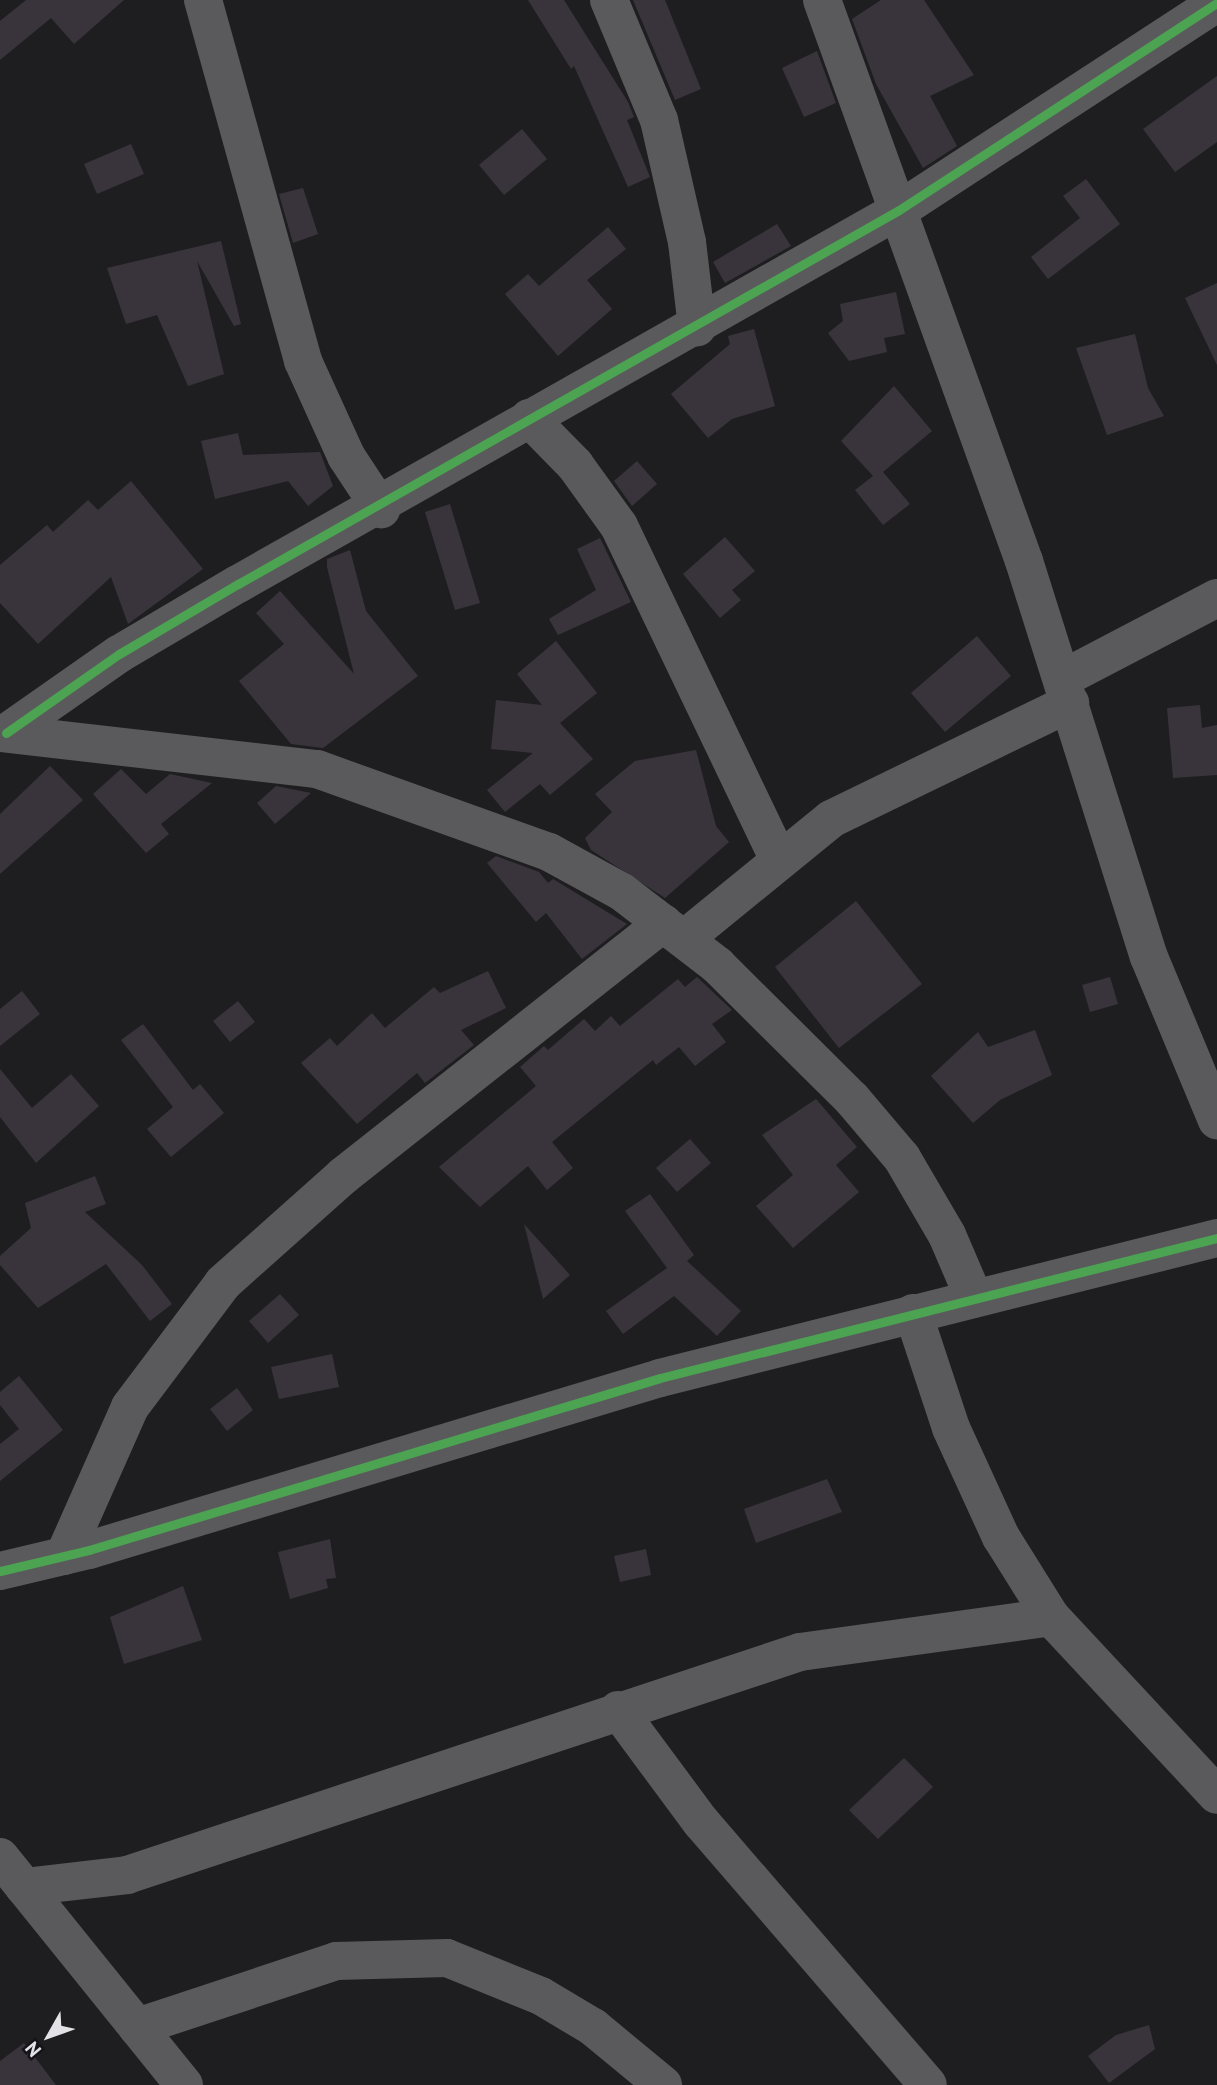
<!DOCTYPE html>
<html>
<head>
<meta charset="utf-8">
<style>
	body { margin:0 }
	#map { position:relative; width:1217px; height:2085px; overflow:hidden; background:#1e1e21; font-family:"PT Sans",sans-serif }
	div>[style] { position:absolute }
	.building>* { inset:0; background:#39343b }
	.minor>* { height:38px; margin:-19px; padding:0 19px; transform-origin:19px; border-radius:19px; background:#5a5a5c }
	.cycleway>* { height:9px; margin:-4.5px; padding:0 4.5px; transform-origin:4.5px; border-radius:4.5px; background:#4ca352 }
	span { translate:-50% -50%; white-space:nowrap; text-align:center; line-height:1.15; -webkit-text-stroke:5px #141319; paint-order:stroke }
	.north { position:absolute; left:14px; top:2001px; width:70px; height:70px; -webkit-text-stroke:5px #141319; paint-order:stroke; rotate:230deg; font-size:19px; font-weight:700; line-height:28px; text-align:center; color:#e2e2e7 }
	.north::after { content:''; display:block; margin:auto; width:24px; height:32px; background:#e2e2e7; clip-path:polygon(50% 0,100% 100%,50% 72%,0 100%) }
</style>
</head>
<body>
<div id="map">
	<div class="building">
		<i style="clip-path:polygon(26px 0,124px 0,74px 44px,51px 18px,0 60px,0 21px)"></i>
		<i style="clip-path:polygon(528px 0,564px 0,628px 102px,634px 117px,627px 120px,650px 177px,628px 187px,574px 66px,571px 69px)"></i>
		<i style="clip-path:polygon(633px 0,665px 0,701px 89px,675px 100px)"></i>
		<i style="clip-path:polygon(881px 0,924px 0,974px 75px,930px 96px,957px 146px,923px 168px,876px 84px,852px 19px)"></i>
		<i style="clip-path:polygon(817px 51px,836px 103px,804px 117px,782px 68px)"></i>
		<i style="clip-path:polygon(1217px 76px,1217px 142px,1175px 172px,1143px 129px)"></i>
		<i style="clip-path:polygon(522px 129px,547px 159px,504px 195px,479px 165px)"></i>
		<i style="clip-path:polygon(131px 144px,144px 174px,97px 194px,84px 164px)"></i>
		<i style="clip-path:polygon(1086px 179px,1120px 224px,1048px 279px,1031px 257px,1080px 218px,1063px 196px)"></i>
		<i style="clip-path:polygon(303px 188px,318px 234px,293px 243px,279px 194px)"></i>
		<i style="clip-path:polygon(777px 224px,791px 246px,725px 283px,713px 262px)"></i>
		<i style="clip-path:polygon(608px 227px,626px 249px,587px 280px,612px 309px,558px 356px,505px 294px,528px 274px,539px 286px)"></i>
		<i style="clip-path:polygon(221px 241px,241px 324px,234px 326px,197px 261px,224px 374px,188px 386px,157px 315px,126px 324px,107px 268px)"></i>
		<i style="clip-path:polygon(1217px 283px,1217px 365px,1185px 298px)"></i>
		<i style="clip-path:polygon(896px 292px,905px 334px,884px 338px,887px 352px,849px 361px,828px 333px,843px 321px,840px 304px)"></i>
		<i style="clip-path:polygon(754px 329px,775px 406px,732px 419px,708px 438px,671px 394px,730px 344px,728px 336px)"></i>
		<i style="clip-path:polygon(1135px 334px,1148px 388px,1164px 416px,1107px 435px,1076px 348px)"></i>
		<i style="clip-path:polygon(894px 386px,932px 431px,883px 472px,910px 504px,883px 525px,855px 490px,873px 476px,841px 441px)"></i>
		<i style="clip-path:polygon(238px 433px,243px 455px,320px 452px,333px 486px,308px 506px,288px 481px,215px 499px,201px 441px)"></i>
		<i style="clip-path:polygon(637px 461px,657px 484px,632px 506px,614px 481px)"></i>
		<i style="clip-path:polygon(131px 481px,203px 569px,128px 624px,111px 577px,38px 644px,0 603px,0 565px,47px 525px,53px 532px,88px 500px,98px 510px)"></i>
		<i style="clip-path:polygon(450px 504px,480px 603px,455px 610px,425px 512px)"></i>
		<i style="clip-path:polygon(725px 537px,755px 571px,732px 590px,741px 600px,720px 618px,683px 574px)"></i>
		<i style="clip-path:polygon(600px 538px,631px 602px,558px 635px,549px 619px,596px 590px,577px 549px)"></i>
		<i style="clip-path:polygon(350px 550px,366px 611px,418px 676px,323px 748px,291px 744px,239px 681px,284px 644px,256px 613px,280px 591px,354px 674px,327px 567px,327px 559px)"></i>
		<i style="clip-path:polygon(977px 636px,1011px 676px,945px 732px,911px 693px)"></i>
		<i style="clip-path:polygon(556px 641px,597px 693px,560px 723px,593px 759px,550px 795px,540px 784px,505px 812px,487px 790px,533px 753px,491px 749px,496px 700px,542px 705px,517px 674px)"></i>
		<i style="clip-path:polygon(1200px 705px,1202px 728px,1217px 725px,1217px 775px,1173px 778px,1167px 708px)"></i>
		<i style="clip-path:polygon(696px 750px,716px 826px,729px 842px,665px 898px,591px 850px,585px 838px,612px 812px,595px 794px,635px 761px)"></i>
		<i style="clip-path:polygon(50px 766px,83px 800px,0 874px,0 814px)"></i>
		<i style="clip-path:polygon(121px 769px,146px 794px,170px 774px,212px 783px,161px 824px,169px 834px,146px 853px,93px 794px)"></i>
		<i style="clip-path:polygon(276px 786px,311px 793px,275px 824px,257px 803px)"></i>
		<i style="clip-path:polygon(496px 856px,539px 872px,548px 883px,553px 879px,627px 924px,582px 959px,546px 913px,536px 922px,487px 863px)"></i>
		<i style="clip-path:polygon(856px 901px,922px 984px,839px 1048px,775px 967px)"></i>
		<i style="clip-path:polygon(488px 971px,506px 1008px,461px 1030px,474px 1045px,425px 1083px,417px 1073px,357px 1124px,301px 1063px,330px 1038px,337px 1046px,372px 1013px,385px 1028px,434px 987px,440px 993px)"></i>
		<i style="clip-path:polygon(697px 977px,732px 1010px,712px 1024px,726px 1042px,695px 1066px,679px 1047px,656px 1065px,653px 1060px,552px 1142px,573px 1168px,547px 1190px,528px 1166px,480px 1207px,439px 1167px,536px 1086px,520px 1067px,544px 1046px,548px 1050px,584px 1019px,595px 1031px,611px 1016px,620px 1026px,678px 979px,685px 987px)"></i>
		<i style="clip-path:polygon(1110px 977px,1118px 1004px,1090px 1012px,1082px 985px)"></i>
		<i style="clip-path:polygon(22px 991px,40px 1014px,0 1046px,0 1009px)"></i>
		<i style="clip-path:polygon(238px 1001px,255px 1022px,230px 1042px,213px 1021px)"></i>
		<i style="clip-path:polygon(143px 1024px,193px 1090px,200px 1084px,224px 1113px,171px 1157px,147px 1129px,173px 1107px,121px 1040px)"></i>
		<i style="clip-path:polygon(1035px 1030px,1052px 1075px,1000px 1100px,973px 1123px,931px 1076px,978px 1032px,988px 1047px)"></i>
		<i style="clip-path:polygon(0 1069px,32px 1108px,71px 1074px,99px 1106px,36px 1163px,0 1117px)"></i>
		<i style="clip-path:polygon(816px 1099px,857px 1147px,836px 1165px,859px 1192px,793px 1248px,756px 1206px,793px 1175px,762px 1135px)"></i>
		<i style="clip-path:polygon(690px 1139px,711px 1163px,677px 1192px,656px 1168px)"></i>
		<i style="clip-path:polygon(95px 1176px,106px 1204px,85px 1212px,142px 1265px,172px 1304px,150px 1321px,106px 1264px,38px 1308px,0 1265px,0 1256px,31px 1228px,25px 1203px)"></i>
		<i style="clip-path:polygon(650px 1194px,694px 1255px,687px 1261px,741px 1311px,717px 1336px,674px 1296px,623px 1334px,606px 1311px,667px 1268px,625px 1211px)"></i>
		<i style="clip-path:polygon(524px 1224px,570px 1275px,543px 1299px)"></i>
		<i style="clip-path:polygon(280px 1294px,299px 1315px,268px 1343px,249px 1321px)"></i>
		<i style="clip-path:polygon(332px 1354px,339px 1387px,279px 1399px,271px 1367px)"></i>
		<i style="clip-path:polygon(19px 1376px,63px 1430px,0 1481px,0 1444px,19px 1429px,0 1405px,0 1392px)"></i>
		<i style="clip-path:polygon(237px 1388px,253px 1410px,227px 1431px,210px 1409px)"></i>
		<i style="clip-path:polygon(827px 1479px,842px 1512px,756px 1543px,744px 1509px)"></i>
		<i style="clip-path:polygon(330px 1539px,336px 1578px,326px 1579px,328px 1588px,290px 1599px,278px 1552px)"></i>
		<i style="clip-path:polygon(646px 1549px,651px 1575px,620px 1582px,614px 1556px)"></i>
		<i style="clip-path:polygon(183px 1586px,202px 1640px,124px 1664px,110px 1617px)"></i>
		<i style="clip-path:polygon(904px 1758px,933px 1787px,878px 1839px,849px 1810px)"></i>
		<i style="clip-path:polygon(1149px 2025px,1155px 2049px,1109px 2083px,1088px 2056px,1116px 2035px)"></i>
		<i style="clip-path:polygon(24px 2043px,56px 2085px,0 2085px,0 2061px)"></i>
	</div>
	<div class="minor">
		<i style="left:203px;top:0;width:375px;rotate:74.5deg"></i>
		<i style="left:303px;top:361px;width:104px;rotate:65.6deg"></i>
		<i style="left:346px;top:456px;width:64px;rotate:56.6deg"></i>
		<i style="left:609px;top:0;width:130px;rotate:67.4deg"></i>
		<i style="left:659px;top:120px;width:125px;rotate:77.1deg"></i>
		<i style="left:687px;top:242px;width:86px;rotate:83.3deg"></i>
		<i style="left:822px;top:0;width:596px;rotate:70.2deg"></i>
		<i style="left:1024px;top:561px;width:415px;rotate:72.5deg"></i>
		<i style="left:1149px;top:957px;width:177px;rotate:67.4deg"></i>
		<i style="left:529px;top:418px;width:66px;rotate:45.6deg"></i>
		<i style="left:575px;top:465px;width:75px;rotate:54.2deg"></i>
		<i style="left:619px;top:526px;width:370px;rotate:64.4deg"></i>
		<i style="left:1062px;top:679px;width:175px;rotate:-27.6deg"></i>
		<i style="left:0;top:733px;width:319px;rotate:6.5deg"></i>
		<i style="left:317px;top:769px;width:246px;rotate:19.7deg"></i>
		<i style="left:549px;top:852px;width:83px;rotate:28.7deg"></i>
		<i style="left:622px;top:892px;width:120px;rotate:37.5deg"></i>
		<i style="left:717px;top:965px;width:190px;rotate:44.8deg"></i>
		<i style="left:852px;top:1099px;width:77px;rotate:49.7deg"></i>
		<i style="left:902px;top:1158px;width:89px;rotate:59.7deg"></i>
		<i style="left:947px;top:1235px;width:69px;rotate:66.8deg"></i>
		<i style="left:6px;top:733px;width:138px;rotate:-35deg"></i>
		<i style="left:119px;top:654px;width:138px;rotate:-30.5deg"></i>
		<i style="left:238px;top:584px;width:759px;rotate:-29.5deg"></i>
		<i style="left:899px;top:210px;width:379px;rotate:-33.1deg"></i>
		<i style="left:684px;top:939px;width:190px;rotate:-39.2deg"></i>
		<i style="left:831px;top:819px;width:266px;rotate:-25.9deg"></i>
		<i style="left:913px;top:1313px;width:121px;rotate:71.7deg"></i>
		<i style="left:951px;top:1428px;width:120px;rotate:65.4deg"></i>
		<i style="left:1001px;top:1537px;width:94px;rotate:58deg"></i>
		<i style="left:1051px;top:1617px;width:243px;rotate:47deg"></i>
		<i style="left:64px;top:1556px;width:163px;rotate:-66.1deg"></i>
		<i style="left:130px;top:1407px;width:155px;rotate:-53.1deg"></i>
		<i style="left:223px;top:1283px;width:161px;rotate:-41.7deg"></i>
		<i style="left:343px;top:1176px;width:408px;rotate:-38.3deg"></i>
		<i style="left:0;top:1571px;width:91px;rotate:-13.3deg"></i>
		<i style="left:89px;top:1550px;width:596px;rotate:-16.76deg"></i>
		<i style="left:660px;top:1378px;width:574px;rotate:-14.11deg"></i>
		<i style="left:618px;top:1710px;width:139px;rotate:53.5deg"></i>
		<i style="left:701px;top:1822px;width:347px;rotate:49.2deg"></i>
		<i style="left:0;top:1857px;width:293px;rotate:51.1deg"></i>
		<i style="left:24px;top:1887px;width:104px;rotate:-6.6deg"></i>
		<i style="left:127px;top:1875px;width:709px;rotate:-18.33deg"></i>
		<i style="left:800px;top:1652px;width:253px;rotate:-7.9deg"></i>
		<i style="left:137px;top:2027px;width:210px;rotate:-18.3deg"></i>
		<i style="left:336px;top:1961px;width:111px;rotate:-1.5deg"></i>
		<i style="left:447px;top:1958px;width:101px;rotate:22deg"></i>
		<i style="left:541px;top:1996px;width:61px;rotate:30.8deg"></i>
		<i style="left:593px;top:2027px;width:91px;rotate:39.6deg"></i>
	</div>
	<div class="cycleway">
		<i style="left:6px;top:733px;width:138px;rotate:-35deg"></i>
		<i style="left:119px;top:654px;width:138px;rotate:-30.5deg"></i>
		<i style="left:238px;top:584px;width:759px;rotate:-29.5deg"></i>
		<i style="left:899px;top:210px;width:379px;rotate:-33.1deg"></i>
		<i style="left:0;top:1571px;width:91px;rotate:-13.3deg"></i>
		<i style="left:89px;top:1550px;width:596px;rotate:-16.76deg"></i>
		<i style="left:660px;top:1378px;width:574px;rotate:-14.11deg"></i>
	</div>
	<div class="north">N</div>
</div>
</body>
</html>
